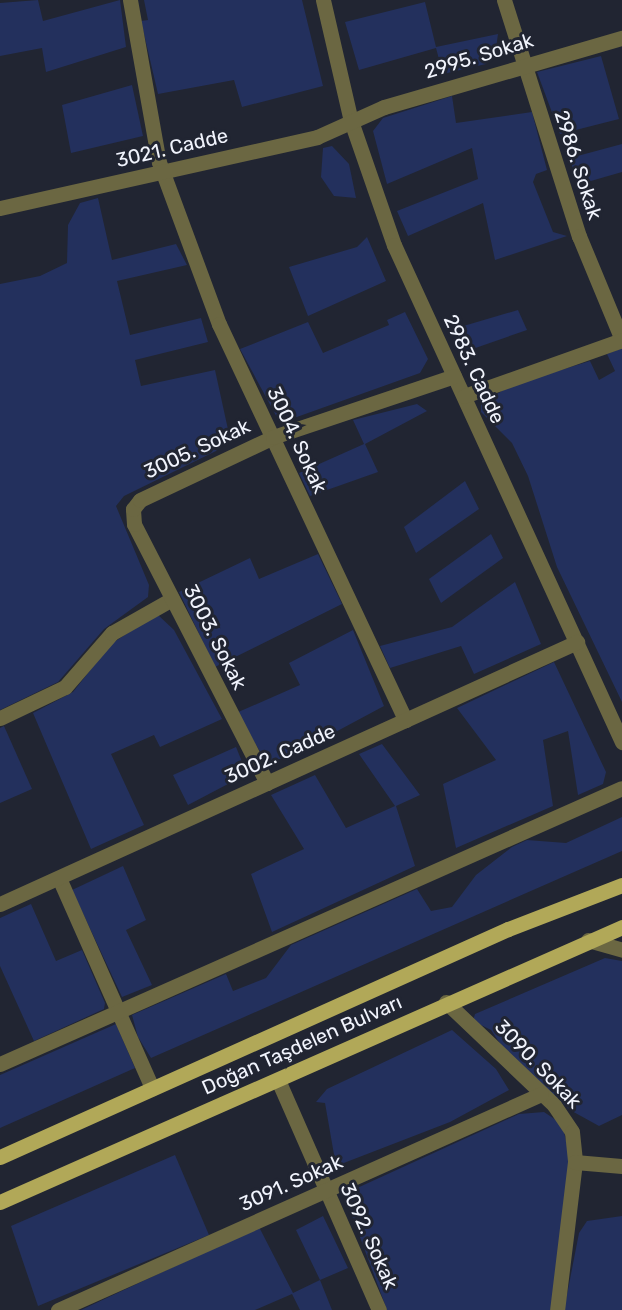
<!DOCTYPE html>
<html>
<head>
<meta charset="utf-8">
<style>
	body { margin:0 }
	#map { position:relative; width:622px; height:1310px; overflow:hidden; background:#212532; font-family:Rubik,sans-serif }
	div>[style] { position:absolute }
	.green>* { inset:0; background:#23305d }
	.minor>* { height:15px; margin:-7.5px; padding:0 7.5px; transform-origin:7.5px; border-radius:7.5px; background:#6b6742 }
	.major>* { height:15px; margin:-7.5px; padding:0 7.5px; transform-origin:7.5px; border-radius:7.5px; background:#b1a858 }
	span { translate:-50% -50%; white-space:nowrap; text-align:center; line-height:1.15; -webkit-text-stroke:6px #212532; paint-order:stroke }
	.street-label { font-size:20px; color:#f1f4fd }
</style>
</head>
<body>
<div id="map">
	<div class="green">
		<i style="clip-path:polygon(38px 0,43px 21px,120px 0,126px 47px,46px 72px,42px 48px,0 56px,0 3px)"></i>
		<i style="clip-path:polygon(144px 0,302px 0,323px 86px,242px 107px,234px 80px,158px 94px,141px 21px,148px 20px)"></i>
		<i style="clip-path:polygon(425px 2px,436px 47px,498px 34px,495px 55px,486px 64px,443px 74px,436px 48px,359px 70px,345px 22px)"></i>
		<i style="clip-path:polygon(601px 56px,619px 119px,560px 134px,537px 72px)"></i>
		<i style="clip-path:polygon(132px 85px,143px 136px,71px 153px,62px 105px)"></i>
		<i style="clip-path:polygon(452px 96px,456px 123px,532px 112px,547px 170px,536px 174px,533px 182px,553px 232px,567px 236px,495px 260px,483px 203px,408px 236px,397px 211px,478px 179px,472px 148px,387px 184px,373px 131px,383px 118px)"></i>
		<i style="clip-path:polygon(622px 144px,622px 172px,577px 185px,570px 158px)"></i>
		<i style="clip-path:polygon(332px 146px,349px 164px,356px 198px,334px 196px,321px 177px,323px 148px)"></i>
		<i style="clip-path:polygon(98px 198px,112px 260px,176px 244px,187px 265px,117px 281px,130px 335px,201px 318px,208px 342px,135px 360px,141px 386px,215px 370px,229px 434px,216px 451px,124px 496px,116px 506px,149px 585px,148px 597px,104px 629px,58px 682px,0 710px,0 284px,40px 276px,67px 263px,68px 225px,80px 203px)"></i>
		<i style="clip-path:polygon(367px 237px,386px 281px,308px 316px,289px 267px,357px 247px)"></i>
		<i style="clip-path:polygon(518px 310px,527px 330px,461px 353px,450px 330px)"></i>
		<i style="clip-path:polygon(405px 312px,428px 359px,420px 373px,280px 423px,240px 349px,308px 322px,323px 353px,389px 325px,387px 320px)"></i>
		<i style="clip-path:polygon(622px 348px,622px 702px,557px 567px,528px 476px,512px 443px,481px 412px,481px 403px,512px 385px,590px 361px,599px 380px,615px 371px,607px 354px)"></i>
		<i style="clip-path:polygon(417px 404px,427px 411px,365px 444px,378px 472px,310px 496px,299px 473px,364px 444px,353px 420px)"></i>
		<i style="clip-path:polygon(465px 481px,479px 509px,416px 553px,404px 527px)"></i>
		<i style="clip-path:polygon(491px 534px,503px 558px,441px 603px,429px 579px)"></i>
		<i style="clip-path:polygon(318px 554px,342px 604px,215px 667px,179px 592px,250px 558px,259px 579px)"></i>
		<i style="clip-path:polygon(515px 582px,541px 644px,474px 674px,461px 646px,390px 668px,380px 646px,452px 627px)"></i>
		<i style="clip-path:polygon(157px 614px,174px 630px,222px 719px,160px 747px,154px 735px,111px 754px,144px 825px,91px 849px,33px 713px,73px 692px,111px 644px)"></i>
		<i style="clip-path:polygon(353px 630px,384px 706px,287px 758px,266px 761px,236px 713px,300px 685px,289px 663px)"></i>
		<i style="clip-path:polygon(554px 662px,606px 772px,603px 784px,578px 795px,568px 731px,543px 740px,553px 806px,456px 848px,443px 784px,496px 760px,457px 708px)"></i>
		<i style="clip-path:polygon(4px 726px,32px 789px,0 803px,0 728px)"></i>
		<i style="clip-path:polygon(382px 744px,420px 795px,396px 806px,415px 866px,272px 932px,251px 874px,304px 849px,271px 795px,315px 775px,346px 828px,395px 806px,359px 754px)"></i>
		<i style="clip-path:polygon(236px 747px,247px 774px,188px 805px,173px 775px)"></i>
		<i style="clip-path:polygon(622px 817px,622px 851px,151px 1058px,138px 1037px,132px 1015px,226px 974px,233px 991px,266px 978px,291px 945px,417px 889px,431px 911px,452px 907px,476px 875px,512px 847px,527px 840px,566px 843px)"></i>
		<i style="clip-path:polygon(123px 866px,146px 920px,126px 930px,152px 985px,122px 997px,72px 890px)"></i>
		<i style="clip-path:polygon(31px 904px,56px 961px,82px 950px,105px 1003px,104px 1009px,34px 1041px,0 966px,0 918px)"></i>
		<i style="clip-path:polygon(605px 958px,622px 961px,622px 1115px,599px 1126px,570px 1110px,505px 1051px,491px 1030px,473px 1021px,475px 1014px)"></i>
		<i style="clip-path:polygon(116px 1024px,135px 1068px,0 1128px,0 1075px)"></i>
		<i style="clip-path:polygon(452px 1030px,496px 1069px,509px 1090px,450px 1122px,336px 1166px,325px 1103px,316px 1102px,327px 1089px)"></i>
		<i style="clip-path:polygon(544px 1112px,562px 1124px,571px 1161px,552px 1310px,387px 1310px,344px 1194px,519px 1114px)"></i>
		<i style="clip-path:polygon(175px 1155px,209px 1235px,38px 1306px,11px 1226px)"></i>
		<i style="clip-path:polygon(323px 1216px,348px 1268px,320px 1280px,332px 1310px,300px 1310px,292px 1294px,255px 1310px,81px 1310px,259px 1227px,293px 1293px,320px 1280px,296px 1230px)"></i>
		<i style="clip-path:polygon(622px 1216px,622px 1310px,564px 1310px,579px 1233px,587px 1221px)"></i>
	</div>
	<div class="minor">
		<i style="left:130px;top:0;width:165px;rotate:79.9deg"></i>
		<i style="left:159px;top:162px;width:173px;rotate:69.7deg"></i>
		<i style="left:219px;top:324px;width:438px;rotate:64.8deg"></i>
		<i style="left:323px;top:0;width:124px;rotate:77deg"></i>
		<i style="left:351px;top:121px;width:131px;rotate:70.9deg"></i>
		<i style="left:394px;top:245px;width:547px;rotate:65.36deg"></i>
		<i style="left:504px;top:0;width:248px;rotate:72.4deg"></i>
		<i style="left:579px;top:236px;width:113px;rotate:67.5deg"></i>
		<i style="left:0;top:208px;width:325px;rotate:-12.6deg"></i>
		<i style="left:317px;top:137px;width:73px;rotate:-24.1deg"></i>
		<i style="left:384px;top:107px;width:248px;rotate:-16.2deg"></i>
		<i style="left:464px;top:396px;width:168px;rotate:-19.5deg"></i>
		<i style="left:0;top:718px;width:72px;rotate:-25.5deg"></i>
		<i style="left:65px;top:687px;width:72px;rotate:-49deg"></i>
		<i style="left:112px;top:633px;width:69px;rotate:-29.5deg"></i>
		<i style="left:267px;top:783px;width:291px;rotate:-117.2deg"></i>
		<i style="left:134px;top:524px;width:15px;rotate:-94deg"></i>
		<i style="left:133px;top:509px;width:11px;rotate:-52deg"></i>
		<i style="left:140px;top:500px;width:147px;rotate:-25.3deg"></i>
		<i style="left:273px;top:437px;width:191px;rotate:-18.6deg"></i>
		<i style="left:59px;top:878px;width:230px;rotate:66.1deg"></i>
		<i style="left:0;top:904px;width:634px;rotate:-24.42deg"></i>
		<i style="left:588px;top:940px;width:35px;rotate:16deg"></i>
		<i style="left:446px;top:1002px;width:149px;rotate:43.6deg"></i>
		<i style="left:554px;top:1105px;width:32px;rotate:56deg"></i>
		<i style="left:572px;top:1132px;width:30px;rotate:84deg"></i>
		<i style="left:575px;top:1162px;width:149px;rotate:96.9deg"></i>
		<i style="left:0;top:1064px;width:680px;rotate:-23.93deg"></i>
		<i style="left:278px;top:1080px;width:251px;rotate:66.3deg"></i>
		<i style="left:575px;top:1162px;width:47px;rotate:4.9deg"></i>
		<i style="left:58px;top:1310px;width:529px;rotate:-24.09deg"></i>
	</div>
	<div class="major">
		<i style="left:0;top:1157px;width:557px;rotate:-24.17deg"></i>
		<i style="left:508px;top:929px;width:122px;rotate:-21.1deg"></i>
		<i style="left:0;top:1202px;width:680px;rotate:-23.85deg"></i>
	</div>
	<div class="street-label">
		<span style="left:479px;top:56px;rotate:-17deg">2995. Sokak</span>
		<span style="left:172px;top:148px;rotate:-13deg">3021. Cadde</span>
		<span style="left:578px;top:165px;rotate:72deg">2986. Sokak</span>
		<span style="left:474px;top:369px;rotate:65deg">2983. Cadde</span>
		<span style="left:297px;top:440px;rotate:65deg">3004. Sokak</span>
		<span style="left:197px;top:449px;rotate:-25deg">3005. Sokak</span>
		<span style="left:215px;top:637px;rotate:63deg">3003. Sokak</span>
		<span style="left:280px;top:754px;rotate:-24deg">3002. Cadde</span>
		<span style="left:302px;top:1045px;rotate:-24deg">Doğan Taşdelen Bulvarı</span>
		<span style="left:538px;top:1064px;rotate:46deg">3090. Sokak</span>
		<span style="left:291px;top:1183px;rotate:-24deg">3091. Sokak</span>
		<span style="left:369px;top:1236px;rotate:66deg">3092. Sokak</span>
	</div>
</div>
</body>
</html>
